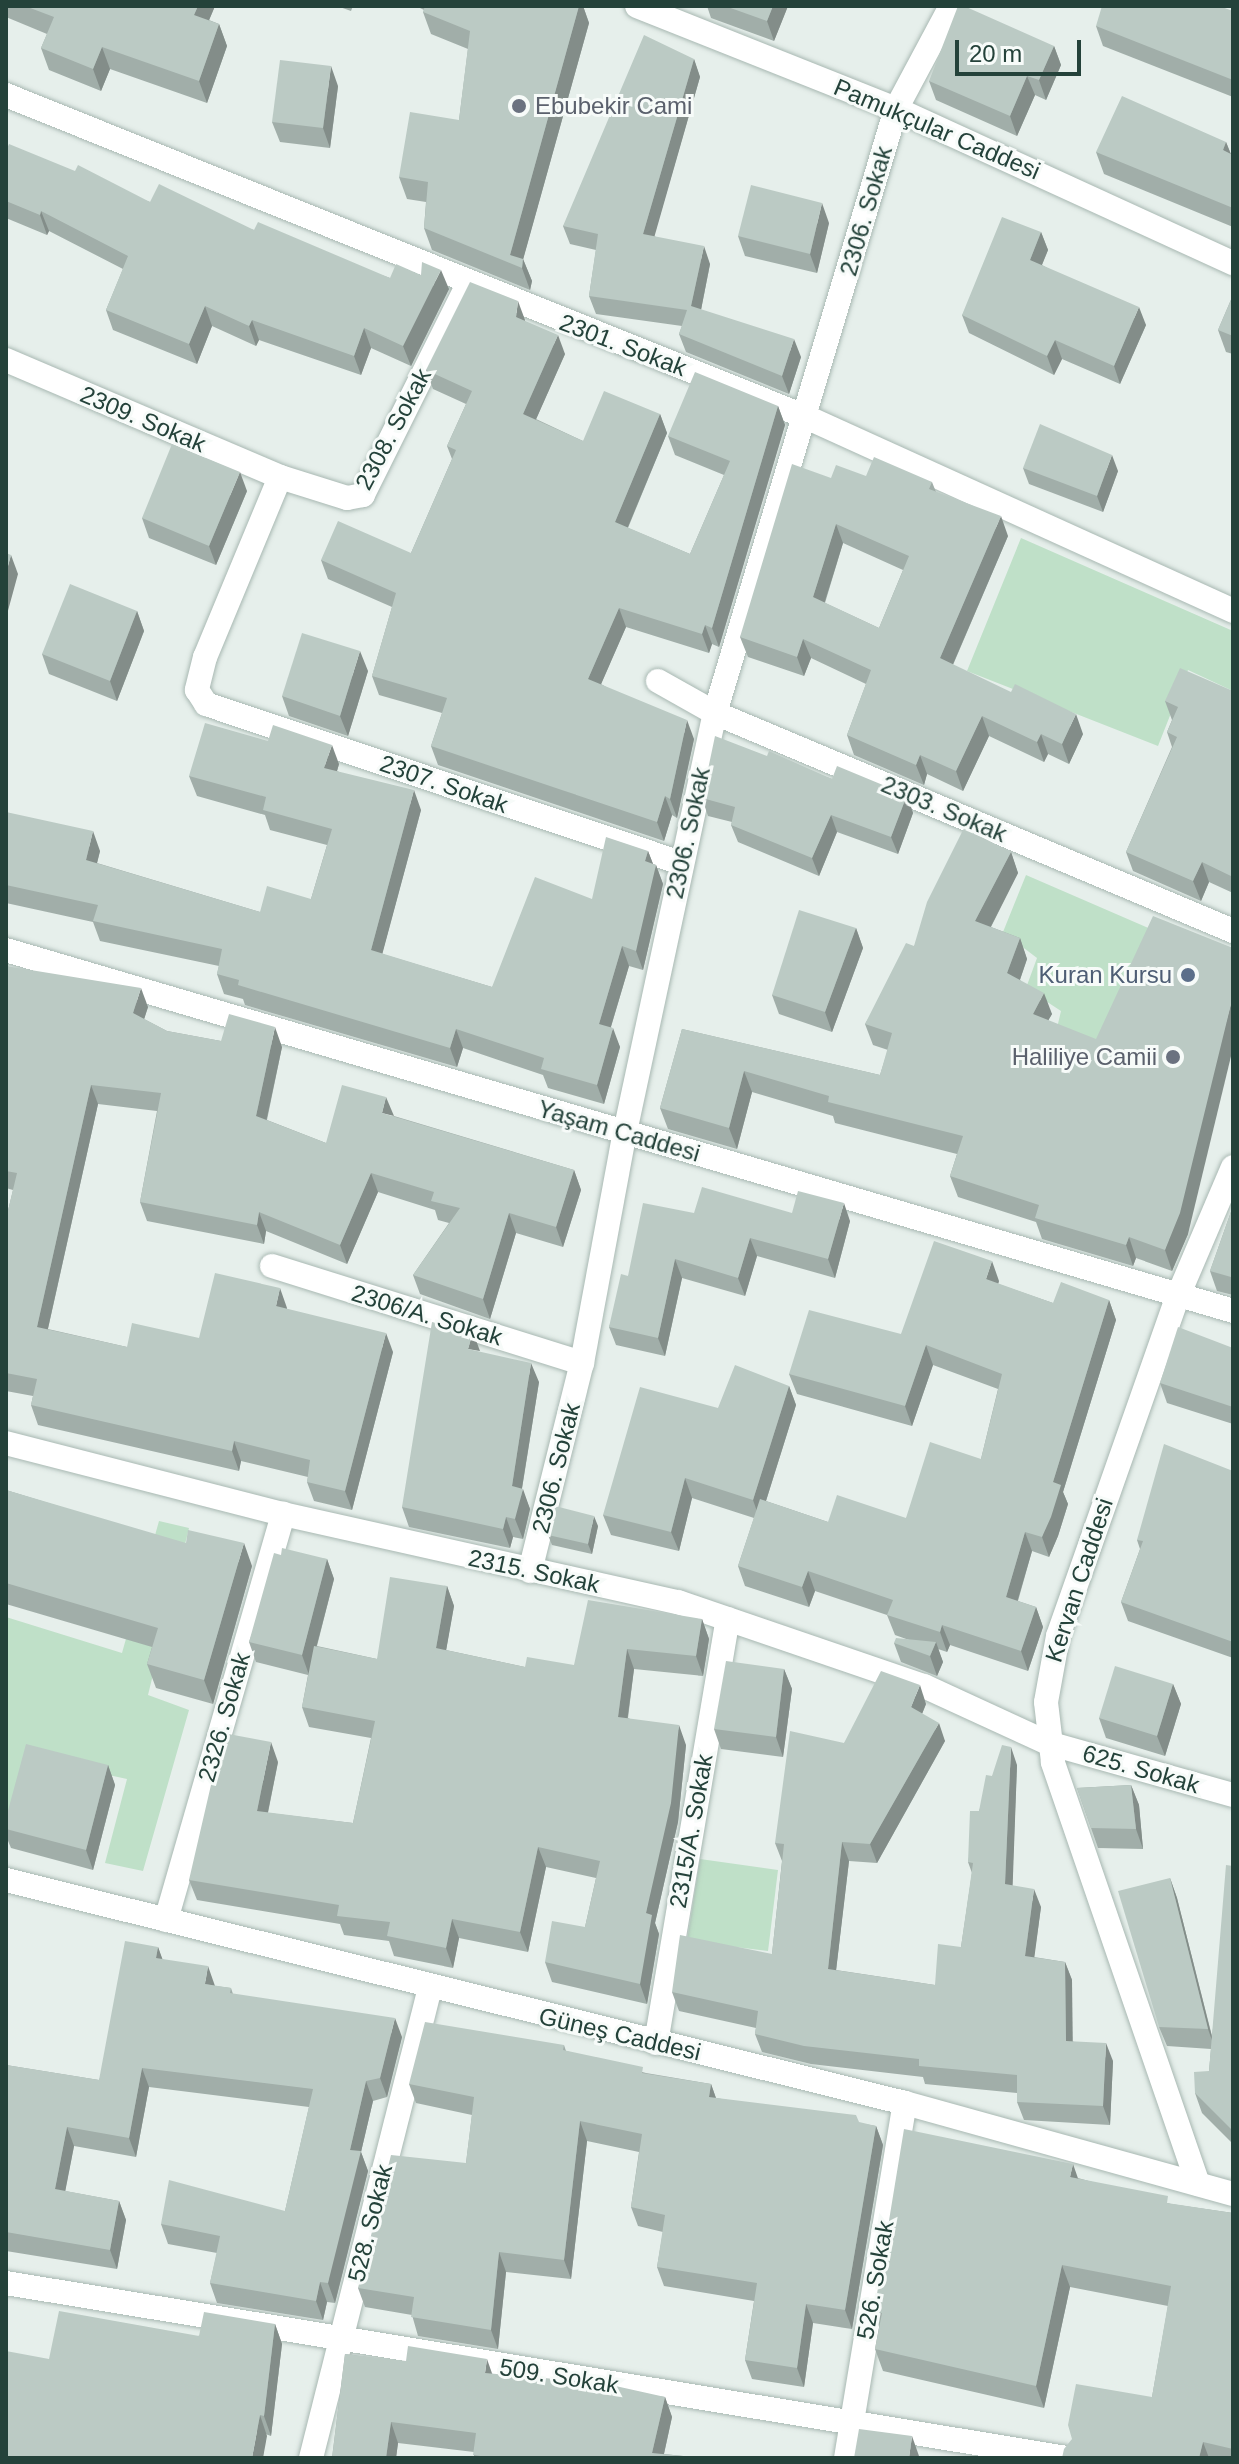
<!DOCTYPE html>
<html>
<head>
<meta charset="utf-8">
<style>
	body { margin:0 }
	#map { position:relative; width:1239px; height:2464px; overflow:hidden; background:#e6efeb; font-family:Arial,sans-serif }
	div>[style] { position:absolute }
	.green>* { inset:0; background:#bfe0c8 }
	.roads { filter:drop-shadow(0 0 2px #a8b8b2) drop-shadow(0 0 2px #a8b8b2) }
	.street>* { height:24px; margin:-12px; padding:0 12px; transform-origin:12px; border-radius:12px; background:#fff }
	.secondary>* { height:24px; margin:-12px; padding:0 12px; transform-origin:12px; border-radius:12px; background:#fff }
	.wall>* { inset:0; background:#a1aea9 }
	.shaded-wall>* { inset:0; background:#838d89 }
	.building>* { inset:0; background:#bbcac4 }
	.dots>* { width:22px; height:22px; translate:-50% -50%; box-sizing:border-box; border:4px solid #f7fbf9; border-radius:50% }
	span { translate:-50% -50%; white-space:nowrap; text-align:center; line-height:1.15; -webkit-text-stroke:6px #f7fbf9; paint-order:stroke }
	.worship-label { font-size:24px; color:#5b616d }
	.left { translate:0 -50%; text-align:left }
	.right { translate:-100% -50%; text-align:right }
	.street-label { font-size:24px; color:#24423a }
	.service-label { font-size:24px; color:#4e5e75 }
	.frame { position:absolute; inset:0; border:8px solid #24423a; pointer-events:none }
	.scale { position:absolute; left:955px; top:40px; width:126px; height:36px; box-sizing:border-box; border:4px solid #24423a; border-top:0; padding-left:10px; font-size:24px; line-height:28px; white-space:nowrap; color:#24423a; -webkit-text-stroke:6px #f7fbf9; paint-order:stroke }
</style>
</head>
<body>
<div id="map">
	<div class="green">
		<i style="clip-path:polygon(1021px 538px,1233px 631px,1233px 691px,1188px 670px,1158px 746px,967px 671px)"></i>
		<i style="clip-path:polygon(1026px 875px,1153px 930px,1101px 1046px,1057px 1028px,1061px 1011px,1026px 988px,1037px 958px,1003px 932px)"></i>
		<i style="clip-path:polygon(159px 1521px,189px 1528px,148px 1695px,189px 1710px,143px 1871px,105px 1863px,127px 1779px,26px 1757px,6px 1835px,6px 1617px,122px 1653px)"></i>
		<i style="clip-path:polygon(700px 1859px,778px 1870px,768px 1951px,687px 1941px)"></i>
	</div>
	<div class="roads">
		<div class="street">
			<i style="left:6px;top:95px;width:862px;rotate:21.92deg"></i>
			<i style="left:806px;top:417px;width:469px;rotate:24.4deg"></i>
			<i style="left:468px;top:284px;width:236px;rotate:116.5deg"></i>
			<i style="left:363px;top:495px;width:16px;rotate:169deg"></i>
			<i style="left:347px;top:498px;width:70px;rotate:-162.6deg"></i>
			<i style="left:280px;top:477px;width:195px;rotate:112.6deg"></i>
			<i style="left:205px;top:657px;width:34px;rotate:104deg"></i>
			<i style="left:197px;top:690px;width:17px;rotate:57deg"></i>
			<i style="left:206px;top:704px;width:501px;rotate:18.51deg"></i>
			<i style="left:6px;top:360px;width:298px;rotate:23.1deg"></i>
			<i style="left:658px;top:681px;width:65px;rotate:29.3deg"></i>
			<i style="left:715px;top:713px;width:562px;rotate:22.82deg"></i>
			<i style="left:272px;top:1266px;width:325px;rotate:17.4deg"></i>
			<i style="left:6px;top:1443px;width:286px;rotate:14.4deg"></i>
			<i style="left:283px;top:1514px;width:405px;rotate:12.6deg"></i>
			<i style="left:678px;top:1602px;width:260px;rotate:18.9deg"></i>
			<i style="left:924px;top:1686px;width:136px;rotate:24.7deg"></i>
			<i style="left:1048px;top:1743px;width:192px;rotate:15.7deg"></i>
			<i style="left:530px;top:1571px;width:214px;rotate:-76deg"></i>
			<i style="left:582px;top:1363px;width:235px;rotate:-79.5deg"></i>
			<i style="left:625px;top:1132px;width:429px;rotate:-77.9deg"></i>
			<i style="left:715px;top:713px;width:631px;rotate:-73.32deg"></i>
			<i style="left:896px;top:109px;width:117px;rotate:-61.9deg"></i>
			<i style="left:166px;top:1920px;width:423px;rotate:-73.9deg"></i>
			<i style="left:656px;top:2043px;width:430px;rotate:-80.4deg"></i>
			<i style="left:6px;top:2283px;width:1074px;rotate:9.37deg"></i>
			<i style="left:311px;top:2458px;width:486px;rotate:-75.8deg"></i>
			<i style="left:846px;top:2458px;width:360px;rotate:-80.6deg"></i>
		</div>
		<div class="secondary">
			<i style="left:637px;top:6px;width:279px;rotate:21.7deg"></i>
			<i style="left:896px;top:109px;width:371px;rotate:24.6deg"></i>
			<i style="left:6px;top:950px;width:1279px;rotate:16.39deg"></i>
			<i style="left:6px;top:1880px;width:926px;rotate:13.93deg"></i>
			<i style="left:905px;top:2103px;width:340px;rotate:15.5deg"></i>
			<i style="left:1198px;top:2184px;width:446px;rotate:-109deg"></i>
			<i style="left:1053px;top:1762px;width:60px;rotate:-96.7deg"></i>
			<i style="left:1046px;top:1702px;width:67px;rotate:-79.7deg"></i>
			<i style="left:1058px;top:1636px;width:361px;rotate:-70.6deg"></i>
			<i style="left:1178px;top:1296px;width:140px;rotate:-66.9deg"></i>
		</div>
	</div>
	<div class="wall">
		<i style="clip-path:polygon(6px 6px,215px 6px,209px 20px,219px 24px,227px 46px,207px 103px,110px 69px,101px 91px,49px 70px,41px 48px,47px 34px,6px 17px)"></i>
		<i style="clip-path:polygon(337px 6px,353px 6px,351px 11px)"></i>
		<i style="clip-path:polygon(416px 6px,583px 6px,589px 23px,523px 259px,532px 281px,530px 290px,432px 250px,424px 228px,426px 202px,407px 199px,399px 177px,459px 120px,468px 49px,431px 34px,423px 12px,424px 10px)"></i>
		<i style="clip-path:polygon(707px 6px,788px 6px,774px 41px,711px 18px)"></i>
		<i style="clip-path:polygon(1233px 11px,1233px 97px,1103px 46px,1096px 26px)"></i>
		<i style="clip-path:polygon(1054px 46px,1061px 65px,1046px 100px,1035px 95px,1017px 136px,936px 100px,929px 81px)"></i>
		<i style="clip-path:polygon(694px 59px,700px 77px,654px 236px,710px 264px,701px 310px,801px 357px,789px 394px,686px 352px,679px 334px,682px 326px,596px 314px,589px 296px,596px 250px,570px 244px,563px 226px)"></i>
		<i style="clip-path:polygon(338px 86px,330px 148px,280px 142px,272px 122px)"></i>
		<i style="clip-path:polygon(1226px 142px,1231px 154px,1233px 155px,1233px 227px,1104px 174px,1096px 152px)"></i>
		<i style="clip-path:polygon(6px 151px,150px 202px,254px 230px,390px 278px,449px 289px,411px 366px,371px 348px,361px 375px,259px 340px,256px 346px,212px 326px,197px 364px,113px 330px,106px 310px,123px 269px,49px 231px,47px 235px,6px 218px)"></i>
		<i style="clip-path:polygon(829px 223px,817px 273px,745px 256px,738px 236px)"></i>
		<i style="clip-path:polygon(1041px 232px,1048px 250px,1042px 265px,1146px 325px,1120px 384px,1062px 359px,1054px 375px,969px 333px,962px 315px)"></i>
		<i style="clip-path:polygon(1233px 295px,1233px 354px,1226px 352px,1218px 330px)"></i>
		<i style="clip-path:polygon(525px 321px,565px 354px,536px 419px,583px 441px,660px 414px,667px 433px,628px 528px,690px 554px,724px 475px,675px 455px,668px 436px,778px 406px,785px 425px,719px 647px,712px 644px,709px 653px,626px 627px,601px 684px,694px 739px,677px 818px,672px 815px,664px 841px,438px 765px,431px 746px,442px 713px,379px 695px,372px 676px,392px 607px,328px 579px,321px 560px,411px 553px,452px 459px,447px 446px,466px 404px,433px 389px,426px 370px)"></i>
		<i style="clip-path:polygon(1023px 468px,1118px 471px,1103px 512px,1029px 484px)"></i>
		<i style="clip-path:polygon(evenodd,866px 476px,932px 482px,936px 492px,1008px 536px,953px 665px,1083px 734px,1069px 764px,1048px 754px,1044px 762px,989px 736px,963px 791px,927px 774px,924px 785px,854px 755px,847px 735px,866px 684px,811px 658px,804px 676px,748px 657px,740px 637px,831px 478px,866px 476px,843px 543px,903px 570px,879px 628px,825px 603px,843px 543px)"></i>
		<i style="clip-path:polygon(247px 491px,216px 565px,149px 538px,142px 518px)"></i>
		<i style="clip-path:polygon(137px 611px,144px 631px,117px 701px,49px 674px,42px 654px)"></i>
		<i style="clip-path:polygon(368px 671px,348px 736px,289px 716px,282px 696px)"></i>
		<i style="clip-path:polygon(1233px 691px,1233px 893px,1209px 882px,1201px 901px,1133px 871px,1126px 852px,1172px 747px,1167px 732px,1172px 720px,1165px 701px)"></i>
		<i style="clip-path:polygon(767px 756px,832px 779px,907px 795px,913px 813px,898px 854px,837px 832px,819px 876px,738px 842px,731px 825px,732px 822px,708px 816px,702px 798px)"></i>
		<i style="clip-path:polygon(339px 764px,337px 771px,421px 810px,382px 954px,492px 987px,648px 851px,653px 864px,656px 865px,663px 884px,643px 970px,629px 966px,611px 1027px,620px 1047px,604px 1104px,548px 1088px,543px 1075px,463px 1048px,457px 1067px,245px 1005px,243px 999px,224px 994px,217px 974px,219px 966px,100px 941px,93px 922px,6px 903px,6px 812px,100px 851px,97px 863px,260px 912px,311px 899px,327px 845px,270px 830px,265px 815px,197px 796px,189px 776px)"></i>
		<i style="clip-path:polygon(1011px 852px,1018px 873px,991px 927px,1020px 938px,1027px 959px,1020px 980px,1052px 1014px,1048px 1020px,1188px 1234px,1172px 1271px,1136px 1258px,1133px 1266px,1042px 1239px,1036px 1222px,958px 1197px,950px 1176px,957px 1154px,835px 1123px,833px 1116px,752px 1092px,737px 1149px,668px 1129px,660px 1108px,682px 1029px,880px 1075px,888px 1050px,873px 1045px,865px 1024px,914px 946px)"></i>
		<i style="clip-path:polygon(856px 928px,863px 948px,832px 1032px,779px 1014px,772px 995px)"></i>
		<i style="clip-path:polygon(6px 966px,148px 1007px,144px 1019px,167px 1031px,221px 1041px,282px 1047px,267px 1120px,326px 1143px,394px 1116px,574px 1170px,581px 1190px,563px 1247px,516px 1233px,490px 1319px,420px 1294px,413px 1275px,449px 1223px,438px 1220px,435px 1210px,378px 1192px,347px 1264px,266px 1231px,264px 1244px,147px 1221px,140px 1202px,157px 1111px,98px 1104px,48px 1329px,127px 1347px,199px 1338px,287px 1308px,287px 1309px,393px 1352px,352px 1510px,314px 1501px,307px 1482px,308px 1477px,241px 1461px,239px 1471px,38px 1425px,31px 1405px,33px 1396px,6px 1391px,6px 1219px,13px 1190px,6px 1188px)"></i>
		<i style="clip-path:polygon(1233px 1206px,1233px 1295px,1217px 1291px,1210px 1271px)"></i>
		<i style="clip-path:polygon(694px 1213px,792px 1213px,850px 1221px,835px 1278px,757px 1256px,745px 1296px,682px 1278px,665px 1356px,616px 1345px,609px 1327px,628px 1276px)"></i>
		<i style="clip-path:polygon(999px 1281px,998px 1284px,1053px 1303px,1109px 1300px,1116px 1320px,1063px 1492px,1068px 1504px,1058px 1536px,1049px 1557px,1032px 1551px,1018px 1601px,1036px 1607px,1043px 1627px,1028px 1671px,950px 1645px,947px 1652px,938px 1649px,943px 1662px,937px 1676px,901px 1662px,894px 1643px,909px 1640px,895px 1635px,887px 1615px,815px 1591px,809px 1607px,745px 1586px,738px 1566px,754px 1518px,692px 1498px,679px 1551px,611px 1535px,603px 1515px,718px 1408px,789px 1386px,796px 1405px,766px 1501px,828px 1522px,906px 1518px,981px 1459px,998px 1389px,933px 1365px,912px 1426px,797px 1394px,789px 1374px,901px 1334px)"></i>
		<i style="clip-path:polygon(1233px 1348px,1233px 1424px,1167px 1403px,1160px 1383px)"></i>
		<i style="clip-path:polygon(480px 1352px,539px 1382px,522px 1489px,530px 1509px,523px 1539px,513px 1537px,510px 1548px,409px 1527px,402px 1507px)"></i>
		<i style="clip-path:polygon(1233px 1471px,1233px 1658px,1128px 1621px,1121px 1602px,1140px 1549px,1137px 1540px)"></i>
		<i style="clip-path:polygon(6px 1490px,252px 1566px,213px 1704px,156px 1688px,147px 1664px,152px 1647px,6px 1604px)"></i>
		<i style="clip-path:polygon(598px 1526px,592px 1554px,552px 1545px,548px 1535px)"></i>
		<i style="clip-path:polygon(281px 1555px,327px 1559px,334px 1579px,317px 1646px,377px 1659px,447px 1586px,454px 1606px,446px 1650px,525px 1667px,574px 1665px,702px 1619px,709px 1639px,703px 1676px,634px 1669px,628px 1718px,686px 1745px,678px 1822px,655px 1923px,659px 1934px,647px 2004px,552px 1982px,545px 1962px,585px 1927px,596px 1878px,546px 1867px,528px 1952px,459px 1938px,453px 1968px,394px 1956px,389px 1941px,344px 1935px,340px 1924px,197px 1900px,189px 1880px,278px 1762px,268px 1813px,353px 1823px,371px 1738px,309px 1727px,302px 1707px,308px 1675px,256px 1662px,249px 1642px)"></i>
		<i style="clip-path:polygon(784px 1669px,792px 1689px,783px 1757px,721px 1749px,714px 1729px)"></i>
		<i style="clip-path:polygon(1173px 1684px,1181px 1704px,1165px 1756px,1106px 1738px,1099px 1718px)"></i>
		<i style="clip-path:polygon(926px 1704px,922px 1714px,945px 1741px,877px 1863px,849px 1861px,836px 1970px,935px 1985px,961px 1947px,972px 1873px,968px 1862px,979px 1811px,992px 1776px,1017px 1765px,1012px 1886px,1041px 1907px,1034px 1957px,1065px 1962px,1072px 1980px,1072px 2041px,1113px 2061px,1110px 2125px,1024px 2120px,1017px 2102px,1017px 2093px,925px 2084px,923px 2077px,811px 2064px,762px 2052px,755px 2034px,756px 2028px,679px 2011px,672px 1992px,772px 1954px,782px 1861px,775px 1843px,844px 1743px)"></i>
		<i style="clip-path:polygon(108px 1765px,115px 1785px,93px 1870px,11px 1848px,6px 1836px,6px 1818px)"></i>
		<i style="clip-path:polygon(1131px 1785px,1139px 1805px,1143px 1849px,1098px 1848px,1077px 1788px)"></i>
		<i style="clip-path:polygon(1233px 1866px,1233px 2144px,1202px 2113px,1195px 2093px,1209px 2071px,1211px 2049px,1167px 2046px,1159px 2027px,1170px 1878px,1177px 1898px,1212px 2036px)"></i>
		<i style="clip-path:polygon(158px 1947px,162px 1959px,215px 1986px,231px 1988px,233px 1994px,402px 2037px,387px 2097px,373px 2101px,361px 2152px,368px 2171px,335px 2303px,327px 2302px,323px 2320px,217px 2303px,210px 2283px,217px 2253px,168px 2244px,161px 2224px,285px 2211px,309px 2107px,149px 2087px,136px 2157px,74px 2146px,65px 2191px,119px 2201px,126px 2220px,117px 2269px,6px 2251px,6px 2065px,99px 2080px)"></i>
		<i style="clip-path:polygon(564px 2045px,566px 2051px,646px 2073px,711px 2084px,716px 2098px,876px 2126px,883px 2145px,852px 2329px,813px 2323px,804px 2387px,752px 2379px,745px 2360px,754px 2301px,664px 2286px,657px 2267px,663px 2232px,638px 2226px,631px 2207px,639px 2152px,587px 2141px,571px 2279px,506px 2272px,498px 2349px,418px 2336px,412px 2315px,365px 2307px,358px 2288px,466px 2163px,472px 2115px,416px 2103px,409px 2084px)"></i>
		<i style="clip-path:polygon(1078px 2178px,1171px 2204px,1233px 2213px,1233px 2458px,1062px 2458px,1152px 2397px,1168px 2306px,1070px 2287px,1044px 2408px,883px 2371px,875px 2349px,879px 2327px,874px 2312px)"></i>
		<i style="clip-path:polygon(275px 2324px,282px 2344px,271px 2436px,49px 2359px)"></i>
		<i style="clip-path:polygon(345px 2354px,665px 2397px,672px 2417px,664px 2454px,703px 2458px,474px 2458px,474px 2452px,398px 2443px,396px 2458px,332px 2458px)"></i>
	</div>
	<div class="shaded-wall">
		<i style="clip-path:polygon(198px 6px,215px 6px,202px 37px,194px 15px)"></i>
		<i style="clip-path:polygon(579px 6px,583px 6px,589px 23px,521px 267px,510px 255px)"></i>
		<i style="clip-path:polygon(773px 6px,788px 6px,774px 41px,767px 21px)"></i>
		<i style="clip-path:polygon(219px 24px,227px 46px,207px 103px,199px 81px)"></i>
		<i style="clip-path:polygon(1054px 46px,1061px 65px,1046px 100px,1039px 80px)"></i>
		<i style="clip-path:polygon(102px 47px,110px 69px,101px 91px,93px 69px)"></i>
		<i style="clip-path:polygon(694px 59px,700px 77px,650px 252px,643px 234px)"></i>
		<i style="clip-path:polygon(331px 66px,338px 86px,330px 148px,323px 128px)"></i>
		<i style="clip-path:polygon(1027px 76px,1035px 95px,1017px 136px,1010px 116px)"></i>
		<i style="clip-path:polygon(1226px 142px,1233px 160px,1223px 150px)"></i>
		<i style="clip-path:polygon(822px 203px,829px 223px,817px 273px,810px 254px)"></i>
		<i style="clip-path:polygon(41px 211px,49px 231px,47px 235px,40px 215px)"></i>
		<i style="clip-path:polygon(1041px 232px,1048px 250px,1036px 279px,1030px 260px)"></i>
		<i style="clip-path:polygon(704px 246px,710px 264px,698px 325px,691px 306px)"></i>
		<i style="clip-path:polygon(523px 259px,532px 281px,530px 290px,522px 268px)"></i>
		<i style="clip-path:polygon(441px 270px,449px 289px,411px 366px,403px 346px)"></i>
		<i style="clip-path:polygon(518px 301px,525px 320px,522px 336px,516px 317px)"></i>
		<i style="clip-path:polygon(205px 306px,212px 326px,197px 364px,189px 344px)"></i>
		<i style="clip-path:polygon(1139px 307px,1146px 325px,1120px 384px,1114px 366px)"></i>
		<i style="clip-path:polygon(252px 320px,259px 340px,256px 346px,249px 326px)"></i>
		<i style="clip-path:polygon(364px 328px,371px 348px,361px 375px,354px 356px)"></i>
		<i style="clip-path:polygon(558px 335px,565px 354px,530px 433px,523px 414px)"></i>
		<i style="clip-path:polygon(794px 339px,801px 357px,789px 394px,782px 376px)"></i>
		<i style="clip-path:polygon(1055px 340px,1062px 359px,1054px 375px,1047px 356px)"></i>
		<i style="clip-path:polygon(778px 406px,785px 425px,719px 647px,712px 628px)"></i>
		<i style="clip-path:polygon(660px 414px,667px 433px,622px 541px,615px 522px)"></i>
		<i style="clip-path:polygon(1112px 455px,1118px 471px,1103px 512px,1097px 496px)"></i>
		<i style="clip-path:polygon(240px 472px,247px 491px,216px 565px,209px 546px)"></i>
		<i style="clip-path:polygon(1001px 516px,1008px 536px,947px 678px,940px 658px)"></i>
		<i style="clip-path:polygon(836px 524px,843px 543px,820px 617px,813px 597px)"></i>
		<i style="clip-path:polygon(11px 555px,18px 574px,6px 618px,6px 573px)"></i>
		<i style="clip-path:polygon(619px 608px,626px 627px,595px 698px,588px 679px)"></i>
		<i style="clip-path:polygon(137px 611px,144px 631px,117px 701px,110px 681px)"></i>
		<i style="clip-path:polygon(705px 625px,712px 644px,709px 653px,702px 634px)"></i>
		<i style="clip-path:polygon(803px 639px,811px 658px,804px 676px,797px 657px)"></i>
		<i style="clip-path:polygon(360px 651px,368px 671px,348px 736px,340px 716px)"></i>
		<i style="clip-path:polygon(1076px 714px,1083px 734px,1069px 764px,1062px 744px)"></i>
		<i style="clip-path:polygon(982px 716px,989px 736px,963px 791px,956px 771px)"></i>
		<i style="clip-path:polygon(687px 720px,694px 739px,677px 818px,670px 799px)"></i>
		<i style="clip-path:polygon(1041px 734px,1048px 754px,1044px 762px,1037px 742px)"></i>
		<i style="clip-path:polygon(332px 745px,339px 764px,332px 788px,324px 768px)"></i>
		<i style="clip-path:polygon(920px 755px,927px 774px,924px 785px,916px 765px)"></i>
		<i style="clip-path:polygon(414px 790px,421px 810px,378px 970px,371px 950px)"></i>
		<i style="clip-path:polygon(907px 795px,913px 813px,898px 854px,891px 837px)"></i>
		<i style="clip-path:polygon(665px 796px,672px 815px,664px 841px,657px 822px)"></i>
		<i style="clip-path:polygon(831px 815px,837px 832px,819px 876px,812px 858px)"></i>
		<i style="clip-path:polygon(93px 831px,100px 851px,93px 879px,86px 860px)"></i>
		<i style="clip-path:polygon(648px 851px,655px 869px,656px 865px,663px 884px,643px 970px,636px 951px,645px 861px)"></i>
		<i style="clip-path:polygon(1011px 852px,1018px 873px,983px 942px,975px 921px)"></i>
		<i style="clip-path:polygon(1202px 862px,1209px 882px,1201px 901px,1193px 881px)"></i>
		<i style="clip-path:polygon(856px 928px,863px 948px,832px 1032px,825px 1012px)"></i>
		<i style="clip-path:polygon(1020px 938px,1027px 959px,1015px 994px,1007px 973px)"></i>
		<i style="clip-path:polygon(622px 946px,629px 966px,606px 1043px,599px 1024px)"></i>
		<i style="clip-path:polygon(141px 988px,148px 1007px,140px 1032px,133px 1013px)"></i>
		<i style="clip-path:polygon(1044px 993px,1052px 1014px,1040px 1035px,1033px 1014px)"></i>
		<i style="clip-path:polygon(1233px 996px,1233px 1048px,1188px 1234px,1172px 1271px,1165px 1250px)"></i>
		<i style="clip-path:polygon(275px 1027px,282px 1047px,263px 1136px,256px 1116px)"></i>
		<i style="clip-path:polygon(613px 1028px,620px 1047px,604px 1104px,597px 1085px)"></i>
		<i style="clip-path:polygon(456px 1029px,463px 1048px,457px 1067px,450px 1048px)"></i>
		<i style="clip-path:polygon(744px 1071px,752px 1092px,737px 1149px,729px 1128px)"></i>
		<i style="clip-path:polygon(91px 1085px,98px 1104px,44px 1346px,37px 1327px)"></i>
		<i style="clip-path:polygon(386px 1097px,394px 1116px,382px 1113px)"></i>
		<i style="clip-path:polygon(574px 1170px,581px 1190px,563px 1247px,556px 1227px)"></i>
		<i style="clip-path:polygon(371px 1173px,378px 1192px,347px 1264px,340px 1245px)"></i>
		<i style="clip-path:polygon(844px 1203px,850px 1221px,835px 1278px,828px 1259px)"></i>
		<i style="clip-path:polygon(259px 1212px,266px 1231px,264px 1244px,257px 1225px)"></i>
		<i style="clip-path:polygon(509px 1213px,516px 1233px,490px 1319px,483px 1299px)"></i>
		<i style="clip-path:polygon(1129px 1237px,1136px 1258px,1133px 1266px,1126px 1245px)"></i>
		<i style="clip-path:polygon(750px 1238px,757px 1256px,745px 1296px,738px 1278px)"></i>
		<i style="clip-path:polygon(675px 1259px,682px 1278px,665px 1356px,658px 1338px)"></i>
		<i style="clip-path:polygon(992px 1261px,999px 1281px,993px 1299px,986px 1279px)"></i>
		<i style="clip-path:polygon(280px 1288px,287px 1308px,283px 1325px,276px 1306px)"></i>
		<i style="clip-path:polygon(1109px 1300px,1116px 1320px,1063px 1492px,1068px 1504px,1058px 1536px,1049px 1557px,1042px 1537px,1053px 1482px)"></i>
		<i style="clip-path:polygon(473px 1332px,480px 1351px,468px 1349px)"></i>
		<i style="clip-path:polygon(386px 1333px,393px 1352px,352px 1510px,345px 1491px)"></i>
		<i style="clip-path:polygon(926px 1345px,933px 1365px,912px 1426px,905px 1406px)"></i>
		<i style="clip-path:polygon(531px 1363px,539px 1382px,520px 1500px,523px 1489px,530px 1509px,523px 1539px,515px 1519px,512px 1486px)"></i>
		<i style="clip-path:polygon(789px 1386px,796px 1405px,760px 1520px,753px 1500px)"></i>
		<i style="clip-path:polygon(234px 1441px,241px 1461px,239px 1471px,232px 1451px)"></i>
		<i style="clip-path:polygon(685px 1478px,692px 1498px,679px 1551px,671px 1532px)"></i>
		<i style="clip-path:polygon(594px 1516px,598px 1526px,592px 1554px,588px 1544px)"></i>
		<i style="clip-path:polygon(506px 1517px,513px 1537px,510px 1548px,503px 1529px)"></i>
		<i style="clip-path:polygon(1025px 1532px,1032px 1551px,1013px 1616px,1006px 1597px)"></i>
		<i style="clip-path:polygon(244px 1543px,252px 1566px,213px 1704px,204px 1680px)"></i>
		<i style="clip-path:polygon(327px 1559px,334px 1579px,309px 1675px,302px 1655px)"></i>
		<i style="clip-path:polygon(808px 1571px,815px 1591px,809px 1607px,802px 1587px)"></i>
		<i style="clip-path:polygon(447px 1586px,454px 1606px,443px 1668px,436px 1648px)"></i>
		<i style="clip-path:polygon(1036px 1607px,1043px 1627px,1028px 1671px,1021px 1651px)"></i>
		<i style="clip-path:polygon(702px 1619px,709px 1639px,703px 1676px,696px 1656px)"></i>
		<i style="clip-path:polygon(942px 1625px,950px 1645px,947px 1652px,940px 1632px)"></i>
		<i style="clip-path:polygon(936px 1642px,943px 1662px,937px 1676px,930px 1656px)"></i>
		<i style="clip-path:polygon(627px 1649px,634px 1669px,625px 1737px,618px 1717px)"></i>
		<i style="clip-path:polygon(784px 1669px,792px 1689px,783px 1757px,776px 1737px)"></i>
		<i style="clip-path:polygon(1173px 1684px,1181px 1704px,1165px 1756px,1157px 1736px)"></i>
		<i style="clip-path:polygon(920px 1685px,926px 1704px,917px 1726px,911px 1707px)"></i>
		<i style="clip-path:polygon(939px 1723px,945px 1741px,877px 1863px,870px 1844px)"></i>
		<i style="clip-path:polygon(679px 1725px,686px 1745px,678px 1822px,655px 1923px,659px 1934px,647px 2004px,640px 1984px,646px 1913px)"></i>
		<i style="clip-path:polygon(271px 1742px,278px 1762px,264px 1831px,257px 1811px)"></i>
		<i style="clip-path:polygon(1011px 1747px,1017px 1765px,1012px 1903px,1005px 1884px)"></i>
		<i style="clip-path:polygon(108px 1765px,115px 1785px,93px 1870px,86px 1850px)"></i>
		<i style="clip-path:polygon(1131px 1785px,1139px 1805px,1143px 1849px,1136px 1829px)"></i>
		<i style="clip-path:polygon(842px 1842px,849px 1861px,834px 1988px,828px 1969px)"></i>
		<i style="clip-path:polygon(538px 1847px,546px 1867px,528px 1952px,520px 1932px)"></i>
		<i style="clip-path:polygon(1170px 1878px,1177px 1898px,1215px 2049px,1208px 2029px)"></i>
		<i style="clip-path:polygon(1034px 1889px,1041px 1907px,1032px 1975px,1025px 1956px)"></i>
		<i style="clip-path:polygon(452px 1919px,459px 1938px,453px 1968px,446px 1948px)"></i>
		<i style="clip-path:polygon(158px 1947px,165px 1966px,156px 1958px)"></i>
		<i style="clip-path:polygon(1065px 1962px,1072px 1980px,1073px 2059px,1066px 2041px)"></i>
		<i style="clip-path:polygon(208px 1966px,215px 1986px,205px 1984px)"></i>
		<i style="clip-path:polygon(395px 2018px,402px 2037px,387px 2097px,380px 2078px)"></i>
		<i style="clip-path:polygon(1106px 2043px,1113px 2061px,1110px 2125px,1103px 2106px)"></i>
		<i style="clip-path:polygon(142px 2068px,149px 2087px,136px 2157px,129px 2138px)"></i>
		<i style="clip-path:polygon(366px 2081px,373px 2101px,361px 2152px,368px 2171px,335px 2303px,328px 2283px,350px 2150px)"></i>
		<i style="clip-path:polygon(711px 2084px,718px 2104px,709px 2097px)"></i>
		<i style="clip-path:polygon(580px 2121px,587px 2141px,571px 2279px,564px 2260px)"></i>
		<i style="clip-path:polygon(876px 2126px,883px 2145px,852px 2329px,845px 2310px)"></i>
		<i style="clip-path:polygon(67px 2127px,74px 2146px,62px 2208px,55px 2189px)"></i>
		<i style="clip-path:polygon(1073px 2164px,1081px 2187px,1070px 2177px)"></i>
		<i style="clip-path:polygon(119px 2201px,126px 2220px,117px 2269px,110px 2250px)"></i>
		<i style="clip-path:polygon(499px 2252px,506px 2272px,498px 2349px,491px 2330px)"></i>
		<i style="clip-path:polygon(1062px 2265px,1070px 2287px,1044px 2408px,1036px 2386px)"></i>
		<i style="clip-path:polygon(320px 2282px,327px 2302px,323px 2320px,316px 2301px)"></i>
		<i style="clip-path:polygon(806px 2304px,813px 2323px,804px 2387px,797px 2368px)"></i>
		<i style="clip-path:polygon(275px 2324px,282px 2344px,271px 2436px,264px 2416px)"></i>
		<i style="clip-path:polygon(487px 2359px,494px 2379px,485px 2373px)"></i>
		<i style="clip-path:polygon(665px 2397px,672px 2417px,663px 2458px,652px 2453px)"></i>
		<i style="clip-path:polygon(260px 2415px,267px 2436px,263px 2458px,252px 2458px)"></i>
		<i style="clip-path:polygon(391px 2422px,398px 2443px,396px 2458px,386px 2458px)"></i>
		<i style="clip-path:polygon(912px 2436px,919px 2456px,919px 2458px,909px 2458px)"></i>
		<i style="clip-path:polygon(1203px 2442px,1209px 2458px,1199px 2458px)"></i>
	</div>
	<div class="building">
		<i style="clip-path:polygon(25px 6px,198px 6px,194px 15px,219px 24px,199px 81px,102px 47px,93px 69px,41px 48px,54px 17px)"></i>
		<i style="clip-path:polygon(425px 6px,579px 6px,510px 255px,523px 259px,522px 268px,424px 228px,428px 182px,399px 177px,410px 112px,459px 120px,470px 31px,423px 12px)"></i>
		<i style="clip-path:polygon(725px 6px,773px 6px,767px 21px)"></i>
		<i style="clip-path:polygon(958px 6px,964px 6px,1054px 46px,1039px 80px,1027px 76px,1010px 116px,929px 81px)"></i>
		<i style="clip-path:polygon(1102px 6px,1219px 6px,1233px 11px,1233px 80px,1096px 26px)"></i>
		<i style="clip-path:polygon(644px 35px,694px 59px,643px 234px,704px 246px,691px 306px,794px 339px,782px 376px,679px 334px,687px 310px,589px 296px,598px 234px,563px 226px)"></i>
		<i style="clip-path:polygon(280px 60px,331px 66px,323px 128px,272px 122px)"></i>
		<i style="clip-path:polygon(1122px 96px,1226px 142px,1223px 150px,1233px 155px,1233px 208px,1096px 152px)"></i>
		<i style="clip-path:polygon(9px 144px,75px 171px,78px 165px,150px 202px,159px 184px,254px 230px,258px 222px,390px 278px,396px 264px,421px 275px,422px 262px,441px 270px,403px 346px,364px 328px,354px 356px,252px 320px,249px 326px,205px 306px,189px 344px,106px 310px,128px 256px,41px 211px,40px 215px,6px 201px,6px 151px)"></i>
		<i style="clip-path:polygon(751px 185px,822px 203px,810px 254px,738px 236px)"></i>
		<i style="clip-path:polygon(1002px 217px,1041px 232px,1030px 260px,1139px 307px,1114px 366px,1055px 340px,1047px 356px,962px 315px)"></i>
		<i style="clip-path:polygon(470px 282px,518px 301px,516px 317px,558px 335px,523px 414px,583px 441px,604px 391px,660px 414px,615px 522px,690px 554px,730px 461px,668px 436px,695px 372px,778px 406px,712px 628px,705px 625px,702px 634px,619px 608px,588px 679px,687px 720px,670px 799px,665px 796px,657px 822px,431px 746px,447px 698px,372px 676px,396px 593px,321px 560px,338px 521px,411px 553px,456px 450px,447px 446px,472px 391px,426px 370px)"></i>
		<i style="clip-path:polygon(1233px 295px,1233px 336px,1218px 330px)"></i>
		<i style="clip-path:polygon(1040px 424px,1112px 455px,1097px 496px,1023px 468px)"></i>
		<i style="clip-path:polygon(172px 444px,240px 472px,209px 546px,142px 518px)"></i>
		<i style="clip-path:polygon(evenodd,874px 457px,932px 482px,929px 489px,1001px 516px,940px 658px,1011px 692px,1015px 684px,1076px 714px,1062px 744px,1041px 734px,1037px 742px,982px 716px,956px 771px,920px 755px,916px 765px,847px 735px,871px 670px,803px 639px,797px 657px,740px 637px,792px 464px,831px 478px,836px 465px,866px 476px,874px 457px,836px 524px,909px 556px,879px 628px,813px 597px,836px 524px)"></i>
		<i style="clip-path:polygon(6px 553px,11px 555px,6px 573px)"></i>
		<i style="clip-path:polygon(70px 584px,137px 611px,110px 681px,42px 654px)"></i>
		<i style="clip-path:polygon(302px 633px,360px 651px,340px 716px,282px 696px)"></i>
		<i style="clip-path:polygon(1180px 668px,1233px 691px,1233px 877px,1202px 862px,1193px 881px,1126px 852px,1177px 737px,1167px 732px,1178px 707px,1165px 701px)"></i>
		<i style="clip-path:polygon(205px 723px,268px 741px,273px 725px,332px 745px,324px 768px,414px 790px,371px 950px,492px 987px,535px 877px,592px 899px,606px 837px,648px 851px,645px 861px,656px 865px,636px 951px,622px 946px,599px 1024px,613px 1028px,597px 1085px,541px 1069px,544px 1058px,456px 1029px,450px 1048px,238px 985px,239px 980px,217px 974px,222px 949px,93px 921px,98px 905px,6px 885px,6px 812px,93px 831px,86px 860px,260px 912px,267px 886px,311px 899px,332px 829px,263px 810px,266px 797px,189px 776px)"></i>
		<i style="clip-path:polygon(715px 736px,767px 756px,769px 751px,832px 779px,837px 766px,907px 795px,891px 837px,831px 815px,812px 858px,731px 825px,735px 807px,702px 798px)"></i>
		<i style="clip-path:polygon(964px 828px,1011px 852px,975px 921px,1020px 938px,1007px 973px,1044px 993px,1033px 1014px,1096px 1039px,1153px 916px,1233px 948px,1233px 996px,1180px 1213px,1165px 1250px,1129px 1237px,1126px 1245px,1035px 1218px,1039px 1205px,950px 1176px,963px 1136px,828px 1102px,829px 1096px,744px 1071px,729px 1128px,660px 1108px,682px 1029px,880px 1075px,892px 1033px,865px 1024px,906px 943px,914px 946px,927px 902px)"></i>
		<i style="clip-path:polygon(799px 910px,856px 928px,825px 1012px,772px 995px)"></i>
		<i style="clip-path:polygon(6px 966px,141px 988px,133px 1013px,167px 1031px,221px 1041px,229px 1014px,275px 1027px,256px 1116px,326px 1143px,342px 1085px,386px 1097px,382px 1113px,574px 1170px,556px 1227px,509px 1213px,483px 1299px,413px 1275px,460px 1208px,431px 1201px,434px 1192px,371px 1173px,340px 1245px,259px 1212px,257px 1225px,140px 1202px,161px 1093px,91px 1085px,37px 1327px,127px 1347px,132px 1323px,199px 1338px,215px 1273px,280px 1288px,276px 1306px,386px 1333px,345px 1491px,307px 1482px,310px 1460px,234px 1441px,232px 1451px,31px 1405px,37px 1379px,6px 1373px,6px 1219px,17px 1173px,6px 1171px)"></i>
		<i style="clip-path:polygon(702px 1187px,792px 1213px,798px 1191px,844px 1203px,828px 1259px,750px 1238px,738px 1278px,675px 1259px,658px 1338px,609px 1327px,621px 1274px,628px 1276px,643px 1203px,694px 1213px)"></i>
		<i style="clip-path:polygon(1233px 1206px,1233px 1280px,1231px 1277px,1210px 1271px)"></i>
		<i style="clip-path:polygon(934px 1241px,992px 1261px,986px 1279px,1053px 1303px,1061px 1282px,1109px 1300px,1053px 1482px,1061px 1485px,1051px 1517px,1042px 1537px,1025px 1532px,1006px 1597px,1036px 1607px,1021px 1651px,942px 1625px,940px 1632px,887px 1615px,893px 1600px,808px 1571px,802px 1587px,738px 1566px,760px 1499px,828px 1522px,837px 1495px,906px 1518px,930px 1442px,981px 1459px,1002px 1374px,926px 1345px,905px 1406px,789px 1374px,809px 1310px,901px 1334px)"></i>
		<i style="clip-path:polygon(432px 1322px,473px 1332px,468px 1349px,531px 1363px,512px 1486px,523px 1489px,515px 1519px,506px 1517px,503px 1529px,402px 1507px)"></i>
		<i style="clip-path:polygon(1178px 1327px,1233px 1348px,1233px 1407px,1160px 1383px)"></i>
		<i style="clip-path:polygon(735px 1365px,789px 1386px,753px 1500px,685px 1478px,671px 1532px,603px 1515px,640px 1387px,718px 1408px)"></i>
		<i style="clip-path:polygon(1164px 1444px,1233px 1471px,1233px 1642px,1121px 1602px,1143px 1541px,1137px 1540px)"></i>
		<i style="clip-path:polygon(6px 1490px,186px 1543px,188px 1530px,244px 1543px,204px 1680px,147px 1664px,158px 1628px,6px 1583px)"></i>
		<i style="clip-path:polygon(555px 1506px,594px 1516px,588px 1544px,548px 1535px)"></i>
		<i style="clip-path:polygon(282px 1548px,327px 1559px,302px 1655px,249px 1642px,274px 1553px,281px 1555px)"></i>
		<i style="clip-path:polygon(390px 1577px,447px 1586px,436px 1648px,525px 1667px,527px 1657px,574px 1665px,588px 1600px,702px 1619px,696px 1656px,627px 1649px,618px 1717px,679px 1725px,671px 1803px,646px 1913px,652px 1915px,640px 1984px,545px 1962px,552px 1921px,585px 1927px,600px 1861px,538px 1847px,520px 1932px,452px 1919px,446px 1948px,387px 1936px,390px 1922px,337px 1916px,339px 1905px,189px 1880px,223px 1733px,271px 1742px,257px 1811px,353px 1823px,375px 1721px,302px 1707px,314px 1646px,377px 1659px)"></i>
		<i style="clip-path:polygon(896px 1638px,936px 1642px,930px 1656px,894px 1643px)"></i>
		<i style="clip-path:polygon(726px 1661px,784px 1669px,776px 1737px,714px 1729px)"></i>
		<i style="clip-path:polygon(1115px 1666px,1173px 1684px,1157px 1736px,1099px 1718px)"></i>
		<i style="clip-path:polygon(881px 1671px,920px 1685px,911px 1707px,939px 1723px,870px 1844px,842px 1842px,828px 1969px,935px 1985px,938px 1944px,961px 1947px,973px 1863px,968px 1862px,970px 1811px,979px 1811px,986px 1775px,992px 1776px,1002px 1745px,1011px 1747px,1005px 1884px,1034px 1889px,1025px 1956px,1065px 1962px,1066px 2041px,1106px 2043px,1103px 2106px,1017px 2102px,1017px 2075px,919px 2066px,919px 2059px,804px 2046px,755px 2034px,758px 2011px,672px 1992px,680px 1935px,772px 1954px,784px 1844px,775px 1843px,790px 1731px,844px 1743px)"></i>
		<i style="clip-path:polygon(26px 1744px,108px 1765px,86px 1850px,6px 1829px,6px 1818px)"></i>
		<i style="clip-path:polygon(1131px 1785px,1136px 1829px,1091px 1828px,1077px 1788px)"></i>
		<i style="clip-path:polygon(1226px 1865px,1233px 1866px,1233px 2131px,1195px 2093px,1194px 2072px,1209px 2071px)"></i>
		<i style="clip-path:polygon(1170px 1878px,1208px 2029px,1159px 2027px,1118px 1891px)"></i>
		<i style="clip-path:polygon(125px 1941px,158px 1947px,156px 1958px,208px 1966px,205px 1984px,231px 1988px,230px 1993px,395px 2018px,380px 2078px,366px 2081px,350px 2150px,361px 2151px,328px 2283px,320px 2282px,316px 2301px,210px 2283px,220px 2236px,161px 2224px,169px 2180px,285px 2211px,313px 2089px,142px 2068px,129px 2138px,67px 2127px,55px 2189px,119px 2201px,110px 2250px,6px 2232px,6px 2065px,99px 2080px)"></i>
		<i style="clip-path:polygon(425px 2022px,564px 2045px,563px 2050px,643px 2067px,642px 2073px,711px 2084px,709px 2097px,856px 2115px,859px 2122px,876px 2126px,845px 2310px,806px 2304px,797px 2368px,745px 2360px,757px 2283px,657px 2267px,665px 2215px,631px 2207px,642px 2134px,580px 2121px,564px 2260px,499px 2252px,491px 2330px,411px 2317px,414px 2297px,358px 2288px,391px 2155px,466px 2163px,474px 2097px,409px 2084px)"></i>
		<i style="clip-path:polygon(904px 2129px,1073px 2164px,1070px 2177px,1168px 2196px,1167px 2203px,1233px 2213px,1233px 2449px,1203px 2442px,1199px 2458px,1062px 2458px,1064px 2449px,1072px 2439px,1068px 2425px,1076px 2384px,1152px 2397px,1171px 2286px,1062px 2265px,1036px 2386px,875px 2349px,882px 2313px,874px 2312px)"></i>
		<i style="clip-path:polygon(59px 2311px,199px 2336px,204px 2312px,275px 2324px,264px 2416px,260px 2415px,252px 2458px,6px 2458px,6px 2351px,49px 2359px)"></i>
		<i style="clip-path:polygon(408px 2346px,487px 2359px,485px 2373px,602px 2383px,665px 2397px,652px 2453px,703px 2458px,496px 2458px,473px 2455px,476px 2433px,391px 2422px,386px 2458px,332px 2458px,345px 2354px,406px 2361px)"></i>
		<i style="clip-path:polygon(859px 2429px,912px 2436px,909px 2458px,854px 2458px)"></i>
	</div>
	<div class="dots">
		<i style="left:519px;top:106px;background:#6b7280"></i>
		<i style="left:1188px;top:975px;background:#5c6f8a"></i>
		<i style="left:1173px;top:1057px;background:#6b7280"></i>
	</div>
	<div class="worship-label">
		<span class="left" style="left:535px;top:106px">Ebubekir Cami</span>
		<span class="right" style="left:1157px;top:1057px">Haliliye Camii</span>
	</div>
	<div class="street-label">
		<span style="left:937px;top:129px;rotate:23deg">Pamukçular Caddesi</span>
		<span style="left:866px;top:211px;rotate:-74deg">2306. Sokak</span>
		<span style="left:623px;top:345px;rotate:21deg">2301. Sokak</span>
		<span style="left:143px;top:419px;rotate:23deg">2309. Sokak</span>
		<span style="left:393px;top:429px;rotate:-62deg">2308. Sokak</span>
		<span style="left:444px;top:784px;rotate:19deg">2307. Sokak</span>
		<span style="left:944px;top:809px;rotate:23deg">2303. Sokak</span>
		<span style="left:688px;top:833px;rotate:-78deg">2306. Sokak</span>
		<span style="left:619px;top:1131px;rotate:16deg">Yaşam Caddesi</span>
		<span style="left:427px;top:1315px;rotate:17deg">2306/A. Sokak</span>
		<span style="left:556px;top:1468px;rotate:-76deg">2306. Sokak</span>
		<span style="left:534px;top:1571px;rotate:12deg">2315. Sokak</span>
		<span style="left:1079px;top:1580px;rotate:-72deg">Kervan Caddesi</span>
		<span style="left:224px;top:1717px;rotate:-74deg">2326. Sokak</span>
		<span style="left:1141px;top:1769px;rotate:16deg">625. Sokak</span>
		<span style="left:691px;top:1831px;rotate:-80deg">2315/A. Sokak</span>
		<span style="left:620px;top:2034px;rotate:13deg">Güneş Caddesi</span>
		<span style="left:370px;top:2223px;rotate:-76deg">528. Sokak</span>
		<span style="left:875px;top:2280px;rotate:-80deg">526. Sokak</span>
		<span style="left:559px;top:2376px;rotate:9deg">509. Sokak</span>
	</div>
	<div class="service-label">
		<span class="right" style="left:1172px;top:975px">Kuran Kursu</span>
	</div>
	<div class="frame"></div>
	<div class="scale">20 m</div>
</div>
</body>
</html>
